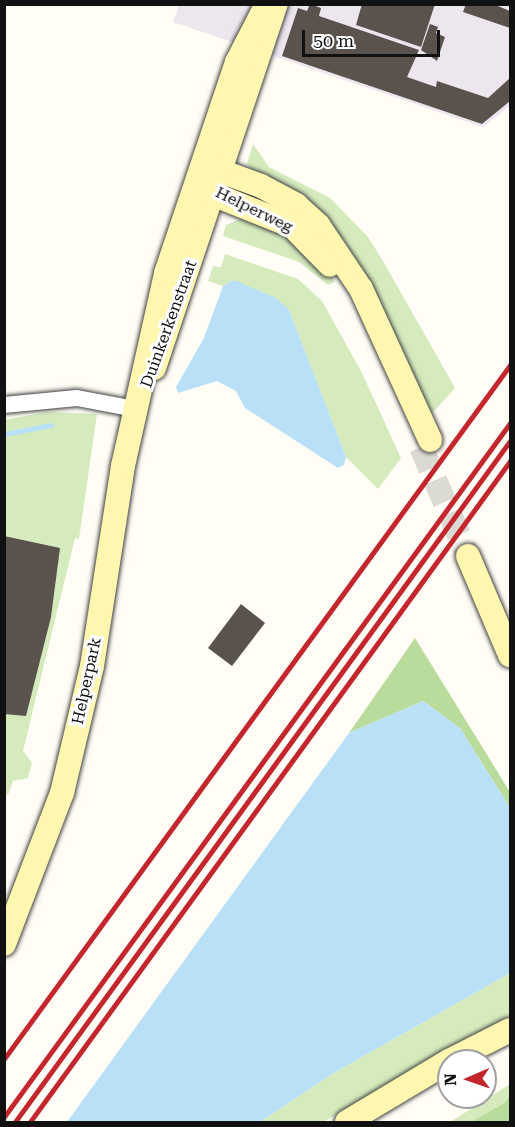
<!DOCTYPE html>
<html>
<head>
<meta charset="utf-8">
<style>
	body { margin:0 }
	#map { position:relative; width:515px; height:1127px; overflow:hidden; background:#fffdf5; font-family:"Roboto Serif",serif }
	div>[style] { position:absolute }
	.industrial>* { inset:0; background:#eee6ef }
	.green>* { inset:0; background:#d5ebbd }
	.forest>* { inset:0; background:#b9dc9c }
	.water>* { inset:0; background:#b9e0f7 }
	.stream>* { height:5px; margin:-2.5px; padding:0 2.5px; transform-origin:2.5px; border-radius:2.5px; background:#b9e0f7 }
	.building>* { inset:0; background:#5a524d }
	.secondary-tunnel>* { height:24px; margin-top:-12px; transform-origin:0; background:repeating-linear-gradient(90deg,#dbdad3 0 24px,transparent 0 36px) }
	.roads { filter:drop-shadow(0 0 2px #444) drop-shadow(0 0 2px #444) }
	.street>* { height:16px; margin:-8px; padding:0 8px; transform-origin:8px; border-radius:8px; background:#fff }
	.secondary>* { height:24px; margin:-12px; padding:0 12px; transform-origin:12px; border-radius:12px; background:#fff6b0 }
	.rail>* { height:4.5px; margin:-2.25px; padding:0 2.25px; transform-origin:2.25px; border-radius:2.25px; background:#c4262e }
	span { translate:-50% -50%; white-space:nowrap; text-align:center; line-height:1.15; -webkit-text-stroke:6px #fff; paint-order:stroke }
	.street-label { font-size:16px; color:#111 }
	.frame { position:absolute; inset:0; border:6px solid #111; pointer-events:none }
	.north { position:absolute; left:437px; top:1049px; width:60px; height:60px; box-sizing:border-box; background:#fff; border:2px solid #a0a0a0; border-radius:50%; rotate:268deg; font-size:16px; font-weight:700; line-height:24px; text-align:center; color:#111 }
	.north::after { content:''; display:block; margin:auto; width:21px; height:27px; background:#c4262e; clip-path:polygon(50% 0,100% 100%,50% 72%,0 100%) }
	.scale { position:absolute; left:302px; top:30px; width:138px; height:27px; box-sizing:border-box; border:3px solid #111; border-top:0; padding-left:8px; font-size:18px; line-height:21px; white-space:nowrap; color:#111; -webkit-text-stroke:4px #fff; paint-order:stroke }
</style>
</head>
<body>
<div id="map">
	<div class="industrial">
		<i style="clip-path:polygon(179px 5px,510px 5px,510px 106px,483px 127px,173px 22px)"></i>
	</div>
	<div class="green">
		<i style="clip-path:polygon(253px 144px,269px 167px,330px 198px,368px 237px,383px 261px,455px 388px,426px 420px,362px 272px,342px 237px,326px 219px,255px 173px,247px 164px)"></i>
		<i style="clip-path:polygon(250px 215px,266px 217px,328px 270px,335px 282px,328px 285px,299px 262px,223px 236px,226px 225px)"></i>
		<i style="clip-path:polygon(225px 254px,298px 279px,322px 301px,361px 371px,401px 458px,378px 489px,346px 457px,289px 310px,234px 280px,223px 286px,208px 281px,213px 266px,221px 267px)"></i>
		<i style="clip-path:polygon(48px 412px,97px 414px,79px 539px,75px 538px,23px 751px,32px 763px,28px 778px,13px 781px,8px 795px,4px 793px,4px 420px)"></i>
		<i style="clip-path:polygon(510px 973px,510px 1015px,481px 1032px,323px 1122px,260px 1122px,332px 1074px)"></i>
		<i style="clip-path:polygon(510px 1084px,510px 1122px,450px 1122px)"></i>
	</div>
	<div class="forest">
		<i style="clip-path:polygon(415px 638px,510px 792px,510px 808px,460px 728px,423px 701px,349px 733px)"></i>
		<i style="clip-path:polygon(510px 1096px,510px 1122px,471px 1122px,503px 1104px)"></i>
	</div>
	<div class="water">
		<i style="clip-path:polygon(234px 280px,276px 298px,289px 310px,346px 457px,344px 465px,338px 468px,245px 408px,236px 391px,217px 381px,178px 393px,176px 387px,204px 338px,223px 286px)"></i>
		<i style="clip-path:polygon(423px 701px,460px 728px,510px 808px,510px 973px,332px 1074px,260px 1122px,67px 1122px,349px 733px)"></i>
	</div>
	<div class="stream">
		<i style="left:4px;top:434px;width:48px;rotate:-10.8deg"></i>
	</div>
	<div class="building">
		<i style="clip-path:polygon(310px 4px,321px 8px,319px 16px,419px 50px,407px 77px,436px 87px,437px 81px,488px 98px,510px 78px,510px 101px,482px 124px,282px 56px,298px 8px,307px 11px)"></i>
		<i style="clip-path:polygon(362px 4px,435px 4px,421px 47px,356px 25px)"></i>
		<i style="clip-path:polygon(466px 4px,493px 4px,510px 11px,510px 28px,463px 12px)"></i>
		<i style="clip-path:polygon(430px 24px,438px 27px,436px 33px,445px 37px,437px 61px,421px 50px)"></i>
		<i style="clip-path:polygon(4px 536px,60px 548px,51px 617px,26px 716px,4px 714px)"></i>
		<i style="clip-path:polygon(241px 604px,265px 623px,232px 666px,208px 648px)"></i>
	</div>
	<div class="secondary-tunnel">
		<i style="left:421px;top:447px;width:119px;rotate:66.7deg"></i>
	</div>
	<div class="roads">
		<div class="street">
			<i style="left:4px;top:405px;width:73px;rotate:-5.5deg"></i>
			<i style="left:77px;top:398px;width:60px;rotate:10.6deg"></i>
		</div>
		<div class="secondary">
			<i style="left:208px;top:174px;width:15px;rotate:-8deg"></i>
			<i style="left:223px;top:172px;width:40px;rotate:20.2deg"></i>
			<i style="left:261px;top:186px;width:40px;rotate:28deg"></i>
			<i style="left:296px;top:205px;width:30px;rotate:42deg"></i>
			<i style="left:318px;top:225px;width:77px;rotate:56.1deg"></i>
			<i style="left:361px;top:289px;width:166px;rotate:65.4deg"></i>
			<i style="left:205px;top:182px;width:16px;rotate:52deg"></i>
			<i style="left:215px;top:195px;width:83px;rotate:21.9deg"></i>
			<i style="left:292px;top:226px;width:54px;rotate:45.7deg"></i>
			<i style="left:154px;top:368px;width:384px;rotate:-71.5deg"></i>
			<i style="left:468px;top:556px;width:108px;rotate:67deg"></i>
			<i style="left:4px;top:944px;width:162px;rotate:-69deg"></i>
			<i style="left:62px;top:793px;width:130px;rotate:-76.7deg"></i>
			<i style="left:92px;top:666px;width:202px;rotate:-81.2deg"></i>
			<i style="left:123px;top:466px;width:198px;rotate:-77.4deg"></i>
			<i style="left:166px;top:273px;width:223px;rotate:-71.4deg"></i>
			<i style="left:237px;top:62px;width:65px;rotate:-62.7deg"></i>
			<i style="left:449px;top:1061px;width:68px;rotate:-26.9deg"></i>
			<i style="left:347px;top:1122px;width:119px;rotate:-30.9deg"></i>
		</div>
	</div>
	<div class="rail">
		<i style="left:4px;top:1059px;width:859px;rotate:-53.9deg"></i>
		<i style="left:4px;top:1117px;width:859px;rotate:-53.9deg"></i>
		<i style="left:15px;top:1122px;width:842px;rotate:-53.99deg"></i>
		<i style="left:30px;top:1122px;width:817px;rotate:-54.01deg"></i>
	</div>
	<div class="street-label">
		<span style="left:254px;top:210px;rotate:26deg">Helperweg</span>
		<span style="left:169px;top:324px;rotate:-70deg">Duinkerkenstraat</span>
		<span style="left:87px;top:681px;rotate:-78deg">Helperpark</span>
	</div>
	<div class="frame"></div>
	<div class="north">N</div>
	<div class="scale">50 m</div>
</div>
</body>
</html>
